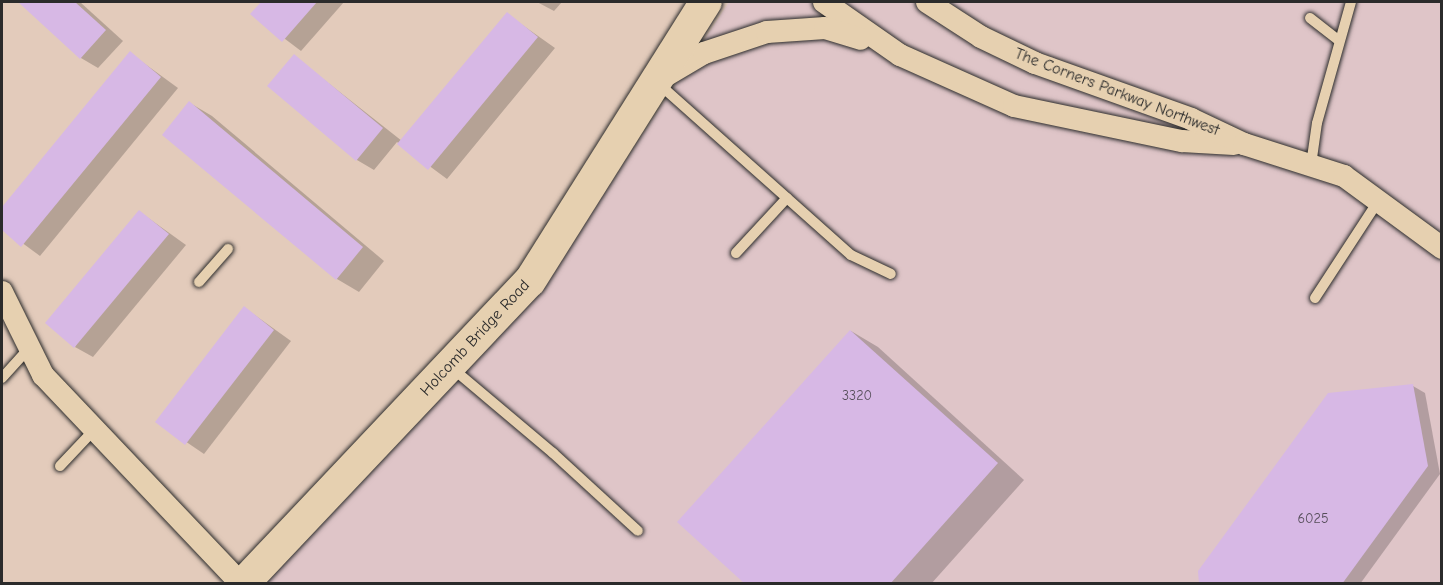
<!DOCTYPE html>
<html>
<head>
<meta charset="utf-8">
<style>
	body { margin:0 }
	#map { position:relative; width:1443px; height:585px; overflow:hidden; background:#e3cbbb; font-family:"Comic Neue",sans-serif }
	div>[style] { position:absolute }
	.built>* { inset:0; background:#dfc5c8 }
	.shadow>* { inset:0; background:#0003 }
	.building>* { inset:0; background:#d7b8e5 }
	.roads { filter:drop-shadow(0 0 2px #2b2b2b) drop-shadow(0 0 2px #2b2b2b) }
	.service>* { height:10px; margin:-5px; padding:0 5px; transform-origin:5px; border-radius:5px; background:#e6d0b0 }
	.minor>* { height:22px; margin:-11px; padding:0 11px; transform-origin:11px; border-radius:11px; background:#e6d0b0 }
	.secondary>* { height:32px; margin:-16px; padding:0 16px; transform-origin:16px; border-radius:16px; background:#e6d0b0 }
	span { translate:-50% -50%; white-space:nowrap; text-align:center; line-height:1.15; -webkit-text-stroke:4.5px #e6d0b0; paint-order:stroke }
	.number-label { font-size:14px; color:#564e5a }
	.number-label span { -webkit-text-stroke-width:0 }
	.street-label { font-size:16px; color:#2b2b2b }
	.frame { position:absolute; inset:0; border:3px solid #2b2b2b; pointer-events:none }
</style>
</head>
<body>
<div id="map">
	<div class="built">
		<i style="clip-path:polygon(729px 2px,1441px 2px,1441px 583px,221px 584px,545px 284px)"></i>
	</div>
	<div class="shadow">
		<i style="clip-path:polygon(20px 2px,80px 2px,123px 41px,98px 68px,81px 58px)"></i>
		<i style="clip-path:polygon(263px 2px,344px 2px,301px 51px,252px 14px)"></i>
		<i style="clip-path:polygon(537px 2px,562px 2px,554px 11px)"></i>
		<i style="clip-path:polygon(507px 14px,555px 48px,447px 179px,397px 142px,374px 170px,357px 160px,294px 56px,402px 141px)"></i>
		<i style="clip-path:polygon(130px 53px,178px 88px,40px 256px,2px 228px,2px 210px)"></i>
		<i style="clip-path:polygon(190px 103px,212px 116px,384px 261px,359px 292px,337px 279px,164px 134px)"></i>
		<i style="clip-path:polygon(140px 212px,186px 245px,93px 357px,75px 347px)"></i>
		<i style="clip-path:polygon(245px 308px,291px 341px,204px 454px,157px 422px)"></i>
		<i style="clip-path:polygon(851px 331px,878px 347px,1024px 480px,931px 584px,747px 584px)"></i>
		<i style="clip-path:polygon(1413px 386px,1425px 393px,1440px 474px,1360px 584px,1201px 584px)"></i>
	</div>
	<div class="building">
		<i style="clip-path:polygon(18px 2px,75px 2px,106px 30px,80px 59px)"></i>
		<i style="clip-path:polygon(261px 2px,317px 2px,282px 42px,250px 14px)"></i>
		<i style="clip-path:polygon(507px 12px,538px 37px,428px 170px,397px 144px)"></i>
		<i style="clip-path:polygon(130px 51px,161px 77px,21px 247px,2px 230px,2px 207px)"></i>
		<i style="clip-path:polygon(294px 54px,383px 128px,356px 161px,267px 86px)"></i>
		<i style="clip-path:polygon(189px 101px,363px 247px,336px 280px,162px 135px)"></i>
		<i style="clip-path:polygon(139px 210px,169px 234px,74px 348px,45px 323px)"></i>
		<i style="clip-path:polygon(244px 306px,274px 330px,185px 445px,155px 422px)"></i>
		<i style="clip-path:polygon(850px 330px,998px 463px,890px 584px,745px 584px,677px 522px)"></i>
		<i style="clip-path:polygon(1413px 384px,1428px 466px,1342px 584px,1199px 584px,1198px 571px,1328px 393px)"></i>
	</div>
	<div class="roads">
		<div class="service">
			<i style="left:1310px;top:18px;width:36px;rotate:38deg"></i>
			<i style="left:659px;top:84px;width:257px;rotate:41.7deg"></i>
			<i style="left:851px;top:255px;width:44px;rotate:25.4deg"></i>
			<i style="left:1311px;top:165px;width:42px;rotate:-81.9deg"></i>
			<i style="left:1317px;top:123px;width:126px;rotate:-74.3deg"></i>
			<i style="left:736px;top:253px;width:75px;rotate:-47.2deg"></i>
			<i style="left:199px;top:282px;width:44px;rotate:-48.7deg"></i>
			<i style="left:1315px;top:298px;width:117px;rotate:-56.9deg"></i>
			<i style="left:452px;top:368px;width:132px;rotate:40.1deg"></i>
			<i style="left:553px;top:453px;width:115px;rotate:42.5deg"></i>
			<i style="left:2px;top:378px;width:42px;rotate:-47.9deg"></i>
			<i style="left:60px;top:466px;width:50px;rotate:-46.6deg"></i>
		</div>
		<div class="minor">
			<i style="left:824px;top:2px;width:93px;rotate:34.9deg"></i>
			<i style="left:900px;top:55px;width:125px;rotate:24.1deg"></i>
			<i style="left:1014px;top:106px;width:172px;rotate:11.8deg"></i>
			<i style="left:1182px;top:141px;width:52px;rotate:3.3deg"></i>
			<i style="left:927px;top:2px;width:64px;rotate:32.9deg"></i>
			<i style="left:981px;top:37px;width:60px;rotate:25.7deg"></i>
			<i style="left:1035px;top:63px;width:166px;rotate:19.7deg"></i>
			<i style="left:1191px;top:119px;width:59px;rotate:25.3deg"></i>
			<i style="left:1244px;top:144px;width:105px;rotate:17.7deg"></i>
			<i style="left:1344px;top:176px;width:122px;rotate:36.3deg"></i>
			<i style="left:660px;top:79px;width:51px;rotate:-30.6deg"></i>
			<i style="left:704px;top:53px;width:66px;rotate:-18.4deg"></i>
			<i style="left:767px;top:32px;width:58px;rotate:-3.9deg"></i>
			<i style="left:825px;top:28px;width:37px;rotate:17deg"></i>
			<i style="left:2px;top:292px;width:93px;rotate:63.7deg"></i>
			<i style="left:43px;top:375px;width:288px;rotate:46.5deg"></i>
		</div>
		<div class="secondary">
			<i style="left:243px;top:584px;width:417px;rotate:-46.6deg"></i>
			<i style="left:530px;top:281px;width:330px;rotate:-57.8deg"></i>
		</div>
	</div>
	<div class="number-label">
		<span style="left:857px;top:396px">3320</span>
		<span style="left:1313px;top:519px">6025</span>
	</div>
	<div class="street-label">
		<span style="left:1117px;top:92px;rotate:21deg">The Corners Parkway Northwest</span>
		<span style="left:475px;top:338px;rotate:-47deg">Holcomb Bridge Road</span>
	</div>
	<div class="frame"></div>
</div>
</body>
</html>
